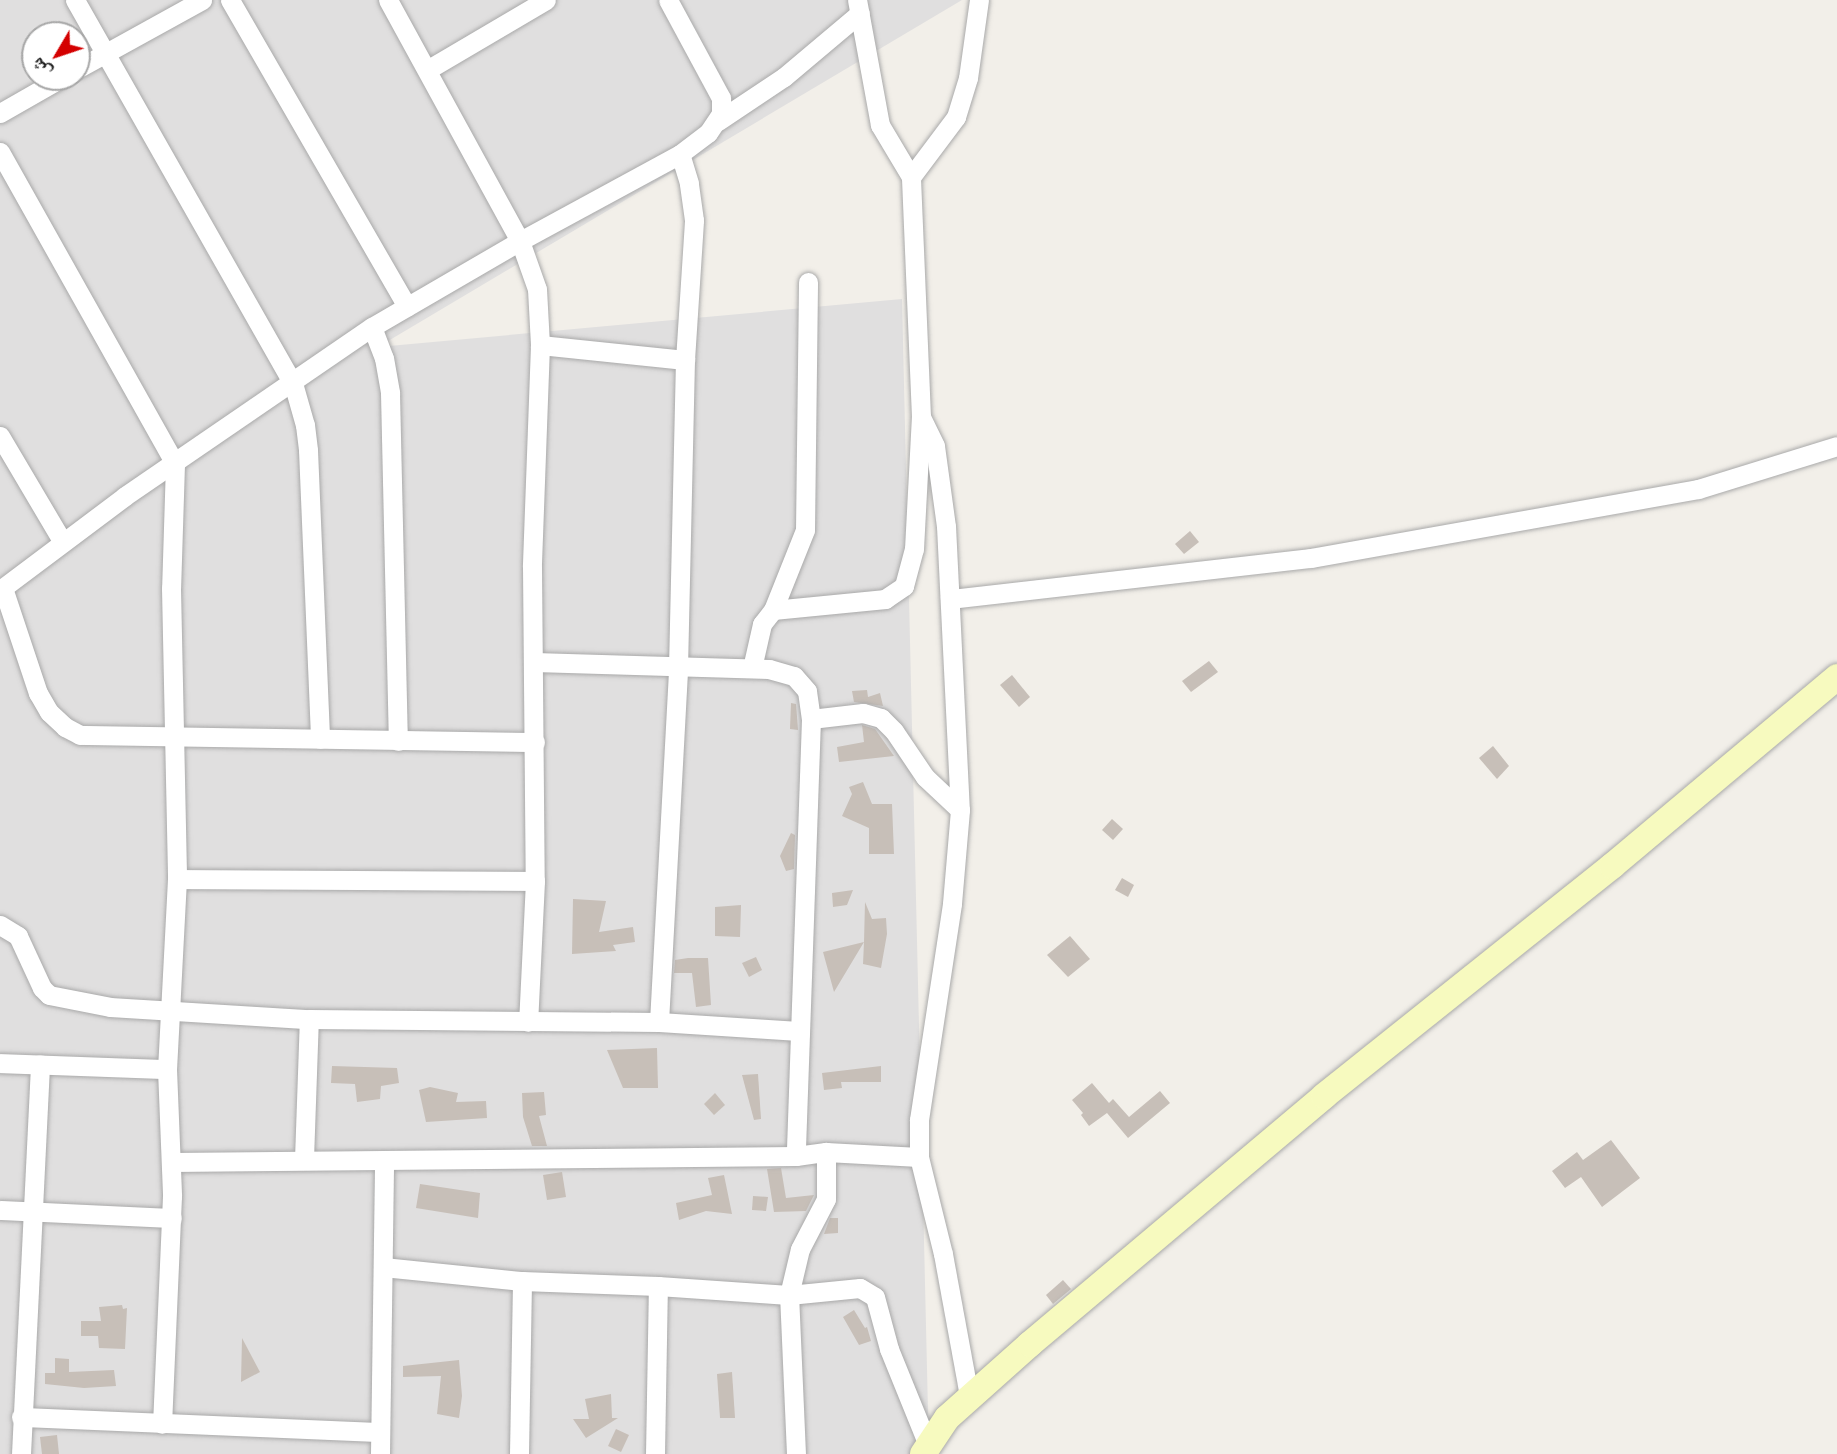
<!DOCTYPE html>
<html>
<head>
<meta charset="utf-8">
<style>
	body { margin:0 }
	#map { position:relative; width:1837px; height:1454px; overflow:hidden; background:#f2efe9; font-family:"Varela Round","Noto Naskh Arabic",sans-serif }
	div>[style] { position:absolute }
	.residential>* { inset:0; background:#e0dfdf }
	.building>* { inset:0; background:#c7bfb8 }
	.roads { filter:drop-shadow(0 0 2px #a9a9a9) drop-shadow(0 0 2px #a9a9a9) }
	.minor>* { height:19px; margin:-9.5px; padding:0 9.5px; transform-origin:9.5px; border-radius:9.5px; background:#fff }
	.secondary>* { height:26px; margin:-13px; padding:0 13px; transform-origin:13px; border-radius:13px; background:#f7fabf }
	span { translate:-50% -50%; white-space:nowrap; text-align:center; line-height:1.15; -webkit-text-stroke:5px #fff; paint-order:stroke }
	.north { position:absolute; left:21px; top:21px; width:70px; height:70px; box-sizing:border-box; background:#fff; border:2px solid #a7a7a7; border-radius:50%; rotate:231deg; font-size:19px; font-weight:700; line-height:28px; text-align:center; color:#222 }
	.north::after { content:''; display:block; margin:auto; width:24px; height:32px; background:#d40000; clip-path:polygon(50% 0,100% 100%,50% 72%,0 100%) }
</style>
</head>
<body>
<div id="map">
	<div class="residential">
		<i style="clip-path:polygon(evenodd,0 0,962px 0,378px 347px,902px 299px,929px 1454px,0 1454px,0 0,35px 35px,77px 35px,77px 77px,35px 77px,35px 35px)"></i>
	</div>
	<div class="building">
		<i style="clip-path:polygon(1190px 531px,1199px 542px,1184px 554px,1175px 544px)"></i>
		<i style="clip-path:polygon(1209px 661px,1218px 672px,1191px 692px,1182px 681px)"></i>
		<i style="clip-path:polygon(1012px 675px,1030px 697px,1019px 707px,1000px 685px)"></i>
		<i style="clip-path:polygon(867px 690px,868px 697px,880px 693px,883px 706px,854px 702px,852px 691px)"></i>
		<i style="clip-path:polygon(791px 703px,796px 704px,798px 730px,790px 729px)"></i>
		<i style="clip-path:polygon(862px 725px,875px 729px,894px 756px,839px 762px,837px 747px,864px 742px)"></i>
		<i style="clip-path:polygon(1493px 746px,1509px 766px,1497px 779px,1479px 758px)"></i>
		<i style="clip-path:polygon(863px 782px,872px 804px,892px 804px,894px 854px,869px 854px,869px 828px,842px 816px,852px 794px,849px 787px)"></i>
		<i style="clip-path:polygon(1112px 819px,1123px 829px,1113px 840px,1102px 830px)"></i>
		<i style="clip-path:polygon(791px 833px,795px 835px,794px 869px,786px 871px,780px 856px)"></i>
		<i style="clip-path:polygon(1122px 878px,1134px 885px,1128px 897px,1115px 890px)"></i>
		<i style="clip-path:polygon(853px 890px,847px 905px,833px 907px,832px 893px)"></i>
		<i style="clip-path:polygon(573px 899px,606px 901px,599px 932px,633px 927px,635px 942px,613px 945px,616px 951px,572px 954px)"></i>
		<i style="clip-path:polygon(865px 902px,872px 919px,886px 918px,887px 934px,881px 968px,863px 964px,864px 942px,834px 992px,823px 952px,864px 942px)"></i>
		<i style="clip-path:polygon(741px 905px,740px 937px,715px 936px,715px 907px)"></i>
		<i style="clip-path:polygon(1070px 936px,1090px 959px,1068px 977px,1047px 955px)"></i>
		<i style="clip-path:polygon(756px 957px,762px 970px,749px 977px,742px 963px)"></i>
		<i style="clip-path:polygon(688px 958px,708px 958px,711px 1005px,696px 1007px,692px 973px,674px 973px,675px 960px)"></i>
		<i style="clip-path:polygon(657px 1048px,658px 1088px,623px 1088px,607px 1050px)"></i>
		<i style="clip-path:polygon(332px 1066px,397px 1068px,399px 1083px,381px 1086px,380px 1099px,357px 1102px,355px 1084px,331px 1083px)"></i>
		<i style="clip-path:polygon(881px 1066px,881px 1082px,841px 1082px,842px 1088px,824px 1090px,822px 1073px)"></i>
		<i style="clip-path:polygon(758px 1074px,761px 1119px,754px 1120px,742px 1075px)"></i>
		<i style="clip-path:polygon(1092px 1083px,1109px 1103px,1113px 1099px,1129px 1117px,1160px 1091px,1170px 1103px,1128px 1138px,1107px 1113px,1089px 1126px,1081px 1115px,1083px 1113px,1072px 1100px)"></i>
		<i style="clip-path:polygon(430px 1087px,458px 1093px,456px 1102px,486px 1101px,487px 1118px,426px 1122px,419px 1090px)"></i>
		<i style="clip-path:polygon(544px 1092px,546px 1115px,539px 1116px,547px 1146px,532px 1146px,523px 1117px,522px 1093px)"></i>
		<i style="clip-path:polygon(715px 1093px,725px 1105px,714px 1115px,704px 1104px)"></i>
		<i style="clip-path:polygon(1611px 1140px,1640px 1178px,1602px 1207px,1581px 1177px,1565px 1188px,1552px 1171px,1577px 1152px,1583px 1160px)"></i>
		<i style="clip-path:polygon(781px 1168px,786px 1198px,814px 1195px,806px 1211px,774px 1212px,767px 1169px)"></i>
		<i style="clip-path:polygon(562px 1172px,566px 1197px,547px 1200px,543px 1175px)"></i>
		<i style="clip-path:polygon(724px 1175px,732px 1214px,706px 1211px,679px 1220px,676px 1203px,712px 1195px,708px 1178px)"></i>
		<i style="clip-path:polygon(420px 1184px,480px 1193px,478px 1218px,416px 1208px)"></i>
		<i style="clip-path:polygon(753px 1196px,768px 1197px,766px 1211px,752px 1210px)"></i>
		<i style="clip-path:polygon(830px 1218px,838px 1218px,838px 1233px,824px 1234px)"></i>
		<i style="clip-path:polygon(1063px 1280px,1071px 1289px,1053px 1304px,1046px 1295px)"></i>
		<i style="clip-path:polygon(122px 1305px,123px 1309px,127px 1308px,125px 1349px,99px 1348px,98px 1336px,81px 1336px,81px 1321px,101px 1321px,99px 1307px)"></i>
		<i style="clip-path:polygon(854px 1310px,865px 1328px,867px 1327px,871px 1341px,859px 1345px,843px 1317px)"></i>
		<i style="clip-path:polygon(242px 1338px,260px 1372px,241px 1382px)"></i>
		<i style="clip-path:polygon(55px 1358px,69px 1359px,69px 1372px,114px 1370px,116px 1386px,84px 1388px,45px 1384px,45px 1373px,55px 1373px)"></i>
		<i style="clip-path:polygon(459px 1360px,462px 1396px,459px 1418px,437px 1414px,441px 1376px,403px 1377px,403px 1366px)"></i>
		<i style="clip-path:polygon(732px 1372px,735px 1418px,720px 1418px,717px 1374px)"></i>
		<i style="clip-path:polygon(611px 1394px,612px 1418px,618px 1418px,586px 1438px,573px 1419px,589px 1419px,585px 1399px)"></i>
		<i style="clip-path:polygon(616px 1429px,629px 1435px,621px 1452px,608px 1446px)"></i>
		<i style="clip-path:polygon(57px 1435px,59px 1454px,42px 1454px,40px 1437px)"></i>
	</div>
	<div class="roads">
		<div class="minor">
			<i style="left:75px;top:0;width:441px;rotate:60.4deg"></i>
			<i style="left:293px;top:383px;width:44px;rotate:74.1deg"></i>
			<i style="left:305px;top:425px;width:25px;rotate:83deg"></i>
			<i style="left:308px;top:450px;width:289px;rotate:87.6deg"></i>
			<i style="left:230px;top:0;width:354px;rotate:60deg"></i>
			<i style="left:388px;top:0;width:275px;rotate:61.3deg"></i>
			<i style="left:520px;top:241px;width:51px;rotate:70.5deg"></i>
			<i style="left:537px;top:289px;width:56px;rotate:86.9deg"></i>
			<i style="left:540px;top:345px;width:222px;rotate:92.1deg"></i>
			<i style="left:532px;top:567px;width:314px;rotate:89.5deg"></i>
			<i style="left:535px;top:881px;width:141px;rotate:92.8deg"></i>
			<i style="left:77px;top:69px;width:143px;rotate:-28.9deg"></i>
			<i style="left:427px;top:70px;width:138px;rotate:-30.5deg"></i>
			<i style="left:0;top:113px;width:73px;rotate:-29.7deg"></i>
			<i style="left:718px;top:121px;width:79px;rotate:-33.7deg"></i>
			<i style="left:784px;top:77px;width:99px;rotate:-40.1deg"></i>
			<i style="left:0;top:152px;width:358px;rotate:60.7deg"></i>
			<i style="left:175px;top:464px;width:124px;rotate:91.8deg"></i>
			<i style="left:171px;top:588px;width:291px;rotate:88.8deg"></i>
			<i style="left:177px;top:879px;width:190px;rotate:93deg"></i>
			<i style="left:167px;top:1069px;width:127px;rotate:87.7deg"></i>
			<i style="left:172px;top:1196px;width:228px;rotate:92.5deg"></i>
			<i style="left:911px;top:177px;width:75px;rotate:-53.1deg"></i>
			<i style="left:956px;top:117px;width:41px;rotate:-72.9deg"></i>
			<i style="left:968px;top:78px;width:79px;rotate:-82deg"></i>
			<i style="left:372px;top:327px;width:33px;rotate:69deg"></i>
			<i style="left:384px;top:358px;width:36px;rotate:80deg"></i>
			<i style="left:390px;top:393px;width:348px;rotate:88.7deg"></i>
			<i style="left:540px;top:345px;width:146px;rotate:5.9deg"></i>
			<i style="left:921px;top:417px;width:32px;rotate:64deg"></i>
			<i style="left:935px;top:446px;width:81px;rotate:82.2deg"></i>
			<i style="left:946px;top:526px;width:284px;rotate:87.2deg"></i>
			<i style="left:960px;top:810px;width:94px;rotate:94.9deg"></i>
			<i style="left:952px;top:904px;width:219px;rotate:98.7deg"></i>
			<i style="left:919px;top:1120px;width:37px;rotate:90deg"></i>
			<i style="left:919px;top:1157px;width:100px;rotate:76.1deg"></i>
			<i style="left:943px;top:1254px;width:143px;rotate:79.6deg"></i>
			<i style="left:0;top:436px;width:122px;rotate:59.4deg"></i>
			<i style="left:3px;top:588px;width:111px;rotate:71.6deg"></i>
			<i style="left:38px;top:693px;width:22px;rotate:60deg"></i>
			<i style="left:49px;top:712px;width:22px;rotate:43deg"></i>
			<i style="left:65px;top:727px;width:17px;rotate:28deg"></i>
			<i style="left:80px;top:735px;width:455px;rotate:0.9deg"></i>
			<i style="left:0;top:590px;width:156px;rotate:-36.9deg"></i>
			<i style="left:125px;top:496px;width:299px;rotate:-34.4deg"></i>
			<i style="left:372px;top:327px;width:171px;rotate:-30.2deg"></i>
			<i style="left:520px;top:241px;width:182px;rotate:-28.5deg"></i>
			<i style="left:680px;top:154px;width:35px;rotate:-37deg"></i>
			<i style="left:708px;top:133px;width:23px;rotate:-56deg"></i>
			<i style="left:721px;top:114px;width:16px;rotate:-90deg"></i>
			<i style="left:721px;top:98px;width:111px;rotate:-118.4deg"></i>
			<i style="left:950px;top:599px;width:363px;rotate:-6.5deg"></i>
			<i style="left:1311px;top:558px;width:393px;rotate:-10.1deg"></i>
			<i style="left:1698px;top:489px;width:145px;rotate:-17.2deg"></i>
			<i style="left:773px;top:610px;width:113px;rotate:-5.6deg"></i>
			<i style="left:885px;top:599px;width:23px;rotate:-34deg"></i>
			<i style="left:904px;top:586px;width:38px;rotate:-75deg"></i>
			<i style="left:914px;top:549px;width:132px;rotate:-87deg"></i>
			<i style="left:921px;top:417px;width:240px;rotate:-92.4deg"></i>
			<i style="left:911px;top:177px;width:61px;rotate:-120.8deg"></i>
			<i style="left:880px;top:125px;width:127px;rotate:-100.4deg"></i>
			<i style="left:534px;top:662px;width:235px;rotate:1.7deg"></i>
			<i style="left:769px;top:669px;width:26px;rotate:16deg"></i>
			<i style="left:794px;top:676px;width:20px;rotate:49deg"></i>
			<i style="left:807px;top:691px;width:28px;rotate:82deg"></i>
			<i style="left:811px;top:719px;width:437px;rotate:92deg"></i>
			<i style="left:752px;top:668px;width:45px;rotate:-77.2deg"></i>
			<i style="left:762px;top:624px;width:18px;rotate:-52deg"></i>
			<i style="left:773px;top:610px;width:86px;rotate:-68.2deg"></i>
			<i style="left:805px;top:530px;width:248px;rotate:-89.3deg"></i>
			<i style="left:811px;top:719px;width:52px;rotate:-6.6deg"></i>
			<i style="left:863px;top:713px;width:19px;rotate:16deg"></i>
			<i style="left:881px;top:718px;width:18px;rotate:45deg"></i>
			<i style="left:894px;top:731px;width:55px;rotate:56deg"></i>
			<i style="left:925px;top:777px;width:48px;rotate:43.3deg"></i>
			<i style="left:177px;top:879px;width:358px;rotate:0.3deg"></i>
			<i style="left:0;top:925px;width:21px;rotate:31deg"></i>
			<i style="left:18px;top:936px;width:57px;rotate:65.2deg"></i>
			<i style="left:42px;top:988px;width:10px;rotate:45deg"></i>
			<i style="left:49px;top:995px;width:62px;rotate:11.1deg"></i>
			<i style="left:110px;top:1007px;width:199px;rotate:3.5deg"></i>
			<i style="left:309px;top:1019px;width:350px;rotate:0.5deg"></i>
			<i style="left:659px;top:1022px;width:140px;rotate:3.7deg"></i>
			<i style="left:659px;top:1022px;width:355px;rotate:-86.9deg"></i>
			<i style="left:678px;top:668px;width:308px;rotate:-88.7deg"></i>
			<i style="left:685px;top:360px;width:140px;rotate:-86.3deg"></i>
			<i style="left:694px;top:220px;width:37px;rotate:-98deg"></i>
			<i style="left:689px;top:183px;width:30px;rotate:-107deg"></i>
			<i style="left:0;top:1063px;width:167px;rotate:2.1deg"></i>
			<i style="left:304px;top:1159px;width:140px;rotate:-88deg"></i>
			<i style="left:171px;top:1162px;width:625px;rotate:-0.55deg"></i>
			<i style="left:796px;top:1156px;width:30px;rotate:-8deg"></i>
			<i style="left:826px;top:1152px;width:93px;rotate:3.1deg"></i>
			<i style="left:0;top:1210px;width:172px;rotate:2.7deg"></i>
			<i style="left:383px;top:1267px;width:140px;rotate:5.8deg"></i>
			<i style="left:522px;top:1281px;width:136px;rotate:2.1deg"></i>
			<i style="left:658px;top:1286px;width:131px;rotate:3.9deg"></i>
			<i style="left:789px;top:1295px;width:71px;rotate:-5.6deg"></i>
			<i style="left:860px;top:1288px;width:17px;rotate:31deg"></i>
			<i style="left:875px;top:1297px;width:54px;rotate:74.9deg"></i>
			<i style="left:889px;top:1349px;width:104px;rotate:67.9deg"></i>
			<i style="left:21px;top:1417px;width:359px;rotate:2.4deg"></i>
			<i style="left:21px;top:1454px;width:390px;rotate:-87.2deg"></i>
			<i style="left:380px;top:1454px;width:293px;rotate:-89.2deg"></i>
			<i style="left:519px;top:1454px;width:173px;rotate:-89deg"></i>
			<i style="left:655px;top:1454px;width:168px;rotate:-89deg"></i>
			<i style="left:796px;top:1454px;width:159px;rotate:-92.5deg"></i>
			<i style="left:789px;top:1295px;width:47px;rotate:-76.6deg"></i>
			<i style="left:800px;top:1249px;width:56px;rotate:-62.5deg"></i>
			<i style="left:826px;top:1199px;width:47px;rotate:-90deg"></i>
		</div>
		<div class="secondary">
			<i style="left:923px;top:1454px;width:43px;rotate:-56.3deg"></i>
			<i style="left:947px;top:1418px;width:111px;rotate:-41.7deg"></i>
			<i style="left:1030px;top:1344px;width:385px;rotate:-40.1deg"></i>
			<i style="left:1324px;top:1096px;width:369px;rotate:-38.6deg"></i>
			<i style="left:1612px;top:866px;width:294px;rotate:-40deg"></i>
		</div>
	</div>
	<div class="north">ش</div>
</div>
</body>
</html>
